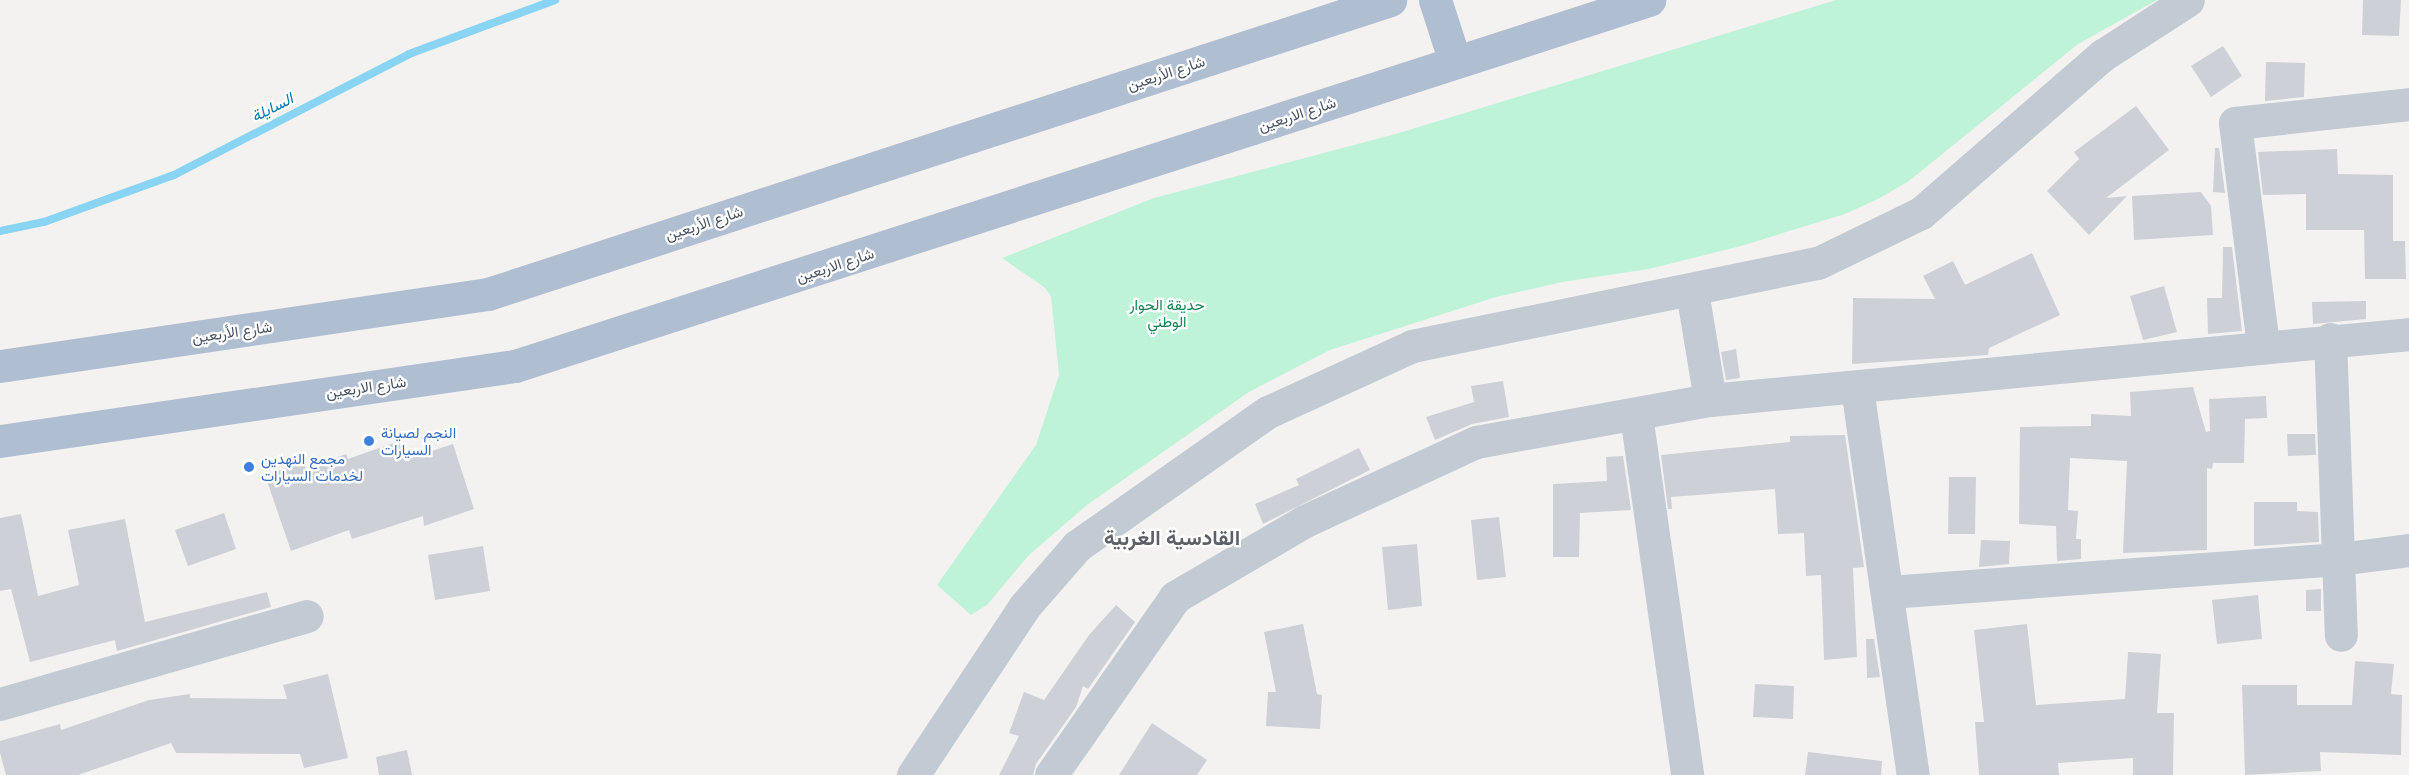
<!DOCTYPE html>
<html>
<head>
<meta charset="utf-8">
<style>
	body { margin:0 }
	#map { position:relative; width:2409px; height:775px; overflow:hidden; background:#f4f2f1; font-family:"Open Sans",Vazirmatn,sans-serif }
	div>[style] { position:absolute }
	.green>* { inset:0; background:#bef3d8 }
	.stream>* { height:8px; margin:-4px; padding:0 4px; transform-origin:4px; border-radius:4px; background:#89d3f3 }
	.building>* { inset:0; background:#cdd0d7 }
	.minor>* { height:33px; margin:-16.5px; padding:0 16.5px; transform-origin:16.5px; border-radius:16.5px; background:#c2cad4 }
	.major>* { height:33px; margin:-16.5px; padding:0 16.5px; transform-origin:16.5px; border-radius:16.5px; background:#b0bed2 }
	.dots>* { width:16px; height:16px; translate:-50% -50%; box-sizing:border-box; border:3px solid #fff; border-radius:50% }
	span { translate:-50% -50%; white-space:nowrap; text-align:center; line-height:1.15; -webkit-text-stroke:4.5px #fff; paint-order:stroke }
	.street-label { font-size:15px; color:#485261 }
	.park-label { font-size:15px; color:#118455 }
	.shop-label { font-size:15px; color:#366cbe }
	.left { translate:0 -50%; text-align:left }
	.water-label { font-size:16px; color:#037bb1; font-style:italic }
	.district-label { font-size:21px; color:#5d6167; font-weight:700 }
</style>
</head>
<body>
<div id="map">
	<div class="green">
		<i style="clip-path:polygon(1836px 0,2157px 0,2078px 44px,1909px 181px,1880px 198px,1845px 214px,1741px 246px,1649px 269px,1562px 282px,1496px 297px,1330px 350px,1249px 392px,1087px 505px,1029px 555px,987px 605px,971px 615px,937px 585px,1036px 445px,1059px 375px,1051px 296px,1044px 287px,1002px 258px,1154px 198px,1399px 133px)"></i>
	</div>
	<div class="stream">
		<i style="left:0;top:231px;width:45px;rotate:-11.6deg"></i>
		<i style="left:44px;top:222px;width:138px;rotate:-19.9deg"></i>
		<i style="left:174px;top:175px;width:264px;rotate:-27.2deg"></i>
		<i style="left:409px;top:54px;width:156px;rotate:-20.3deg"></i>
	</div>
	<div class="building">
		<i style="clip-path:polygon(2363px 0,2401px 0,2399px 36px,2362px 35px)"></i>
		<i style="clip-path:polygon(2223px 46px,2242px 76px,2211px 97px,2191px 66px)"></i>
		<i style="clip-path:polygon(2266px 62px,2305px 63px,2304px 97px,2265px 101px)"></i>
		<i style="clip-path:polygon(2136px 106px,2169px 150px,2106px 198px,2127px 196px,2089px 235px,2047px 191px,2079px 159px,2074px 152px)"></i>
		<i style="clip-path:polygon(2215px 148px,2219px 148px,2225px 193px,2213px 192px)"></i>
		<i style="clip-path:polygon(2337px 149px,2338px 174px,2393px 175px,2393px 241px,2405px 241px,2406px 279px,2365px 279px,2364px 230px,2306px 230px,2306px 194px,2263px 195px,2258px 152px)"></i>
		<i style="clip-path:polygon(2201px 192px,2211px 206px,2213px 235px,2134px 240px,2132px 196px)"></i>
		<i style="clip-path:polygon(2223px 247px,2232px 247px,2242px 331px,2208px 334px,2207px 298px,2222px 298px)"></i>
		<i style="clip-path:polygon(2032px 253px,2060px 315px,1989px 348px,1988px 355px,1852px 364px,1853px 298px,1935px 299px,1923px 276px,1953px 261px,1965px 285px)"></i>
		<i style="clip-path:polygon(2164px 286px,2177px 332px,2143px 340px,2130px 296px)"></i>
		<i style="clip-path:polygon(2366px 301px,2366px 319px,2313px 324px,2312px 302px)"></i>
		<i style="clip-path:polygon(1736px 349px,1740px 378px,1726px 380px,1721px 352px)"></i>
		<i style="clip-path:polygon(1503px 381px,1509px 417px,1472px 424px,1435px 440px,1426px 417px,1474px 402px,1471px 386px)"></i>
		<i style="clip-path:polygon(2193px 387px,2206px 432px,2210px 431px,2209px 399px,2266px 396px,2267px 418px,2245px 419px,2244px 463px,2213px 463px,2212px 469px,2207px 468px,2207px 550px,2123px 553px,2127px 461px,2070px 458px,2068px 510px,2078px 511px,2076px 539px,2081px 539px,2081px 559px,2057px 561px,2056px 526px,2019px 524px,2020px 427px,2091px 426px,2091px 414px,2131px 416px,2130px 392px)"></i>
		<i style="clip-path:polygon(2287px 434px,2315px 434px,2316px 455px,2288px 456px)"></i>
		<i style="clip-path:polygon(1845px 435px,1864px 567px,1853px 568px,1857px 657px,1824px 660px,1821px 575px,1806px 576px,1804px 533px,1778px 534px,1775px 489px,1671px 497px,1672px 509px,1668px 509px,1661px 455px,1790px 442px,1790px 436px)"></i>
		<i style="clip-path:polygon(399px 441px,405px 460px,453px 444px,474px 509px,424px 526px,423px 516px,352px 539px,349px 530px,291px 551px,265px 475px,304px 462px,306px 469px,346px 454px,348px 459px)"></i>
		<i style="clip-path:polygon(1359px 448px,1370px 470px,1263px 524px,1255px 504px,1299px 485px,1296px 479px)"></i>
		<i style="clip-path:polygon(1623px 456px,1631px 510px,1580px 513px,1579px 557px,1553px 557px,1553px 484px,1607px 481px,1606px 457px)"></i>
		<i style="clip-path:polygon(1949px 477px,1976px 477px,1975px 534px,1948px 534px)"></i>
		<i style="clip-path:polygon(2254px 502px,2297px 502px,2297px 511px,2318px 512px,2319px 542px,2254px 546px)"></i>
		<i style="clip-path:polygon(224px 513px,236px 549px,188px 566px,175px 530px)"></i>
		<i style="clip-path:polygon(21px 514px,38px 596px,79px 585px,68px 530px,125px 519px,145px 622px,267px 592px,271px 607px,117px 651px,115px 640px,30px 662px,11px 589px,0 591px,0 518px)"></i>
		<i style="clip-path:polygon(1499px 517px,1506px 577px,1477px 580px,1471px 520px)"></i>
		<i style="clip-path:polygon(1981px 540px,2010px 541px,2009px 564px,1979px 567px)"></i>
		<i style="clip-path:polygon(1417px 544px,1422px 606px,1388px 610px,1382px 547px)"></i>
		<i style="clip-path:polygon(483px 546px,490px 591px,435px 600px,428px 555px)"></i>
		<i style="clip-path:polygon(2321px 589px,2321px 611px,2306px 611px,2306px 590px)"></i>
		<i style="clip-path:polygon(2258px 595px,2262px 639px,2217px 644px,2212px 600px)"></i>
		<i style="clip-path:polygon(1116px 605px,1135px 622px,1088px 689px,1083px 686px,1076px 707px,1036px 764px,1033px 775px,999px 775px,1019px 736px,1009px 733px,1024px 692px,1044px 700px,1089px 635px)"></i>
		<i style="clip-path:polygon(1303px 624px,1317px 694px,1322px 695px,1320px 729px,1266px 726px,1268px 692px,1276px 692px,1264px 632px)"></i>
		<i style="clip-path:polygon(2027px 624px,2036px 705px,2125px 699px,2128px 652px,2161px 654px,2157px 713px,2174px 713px,2173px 775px,2133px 775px,2133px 758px,2058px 763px,2059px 775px,1979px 775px,1975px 722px,1984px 722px,1974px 630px)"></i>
		<i style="clip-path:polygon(1866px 639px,1874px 639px,1880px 677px,1867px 678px)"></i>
		<i style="clip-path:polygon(2355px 661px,2394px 664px,2391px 694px,2402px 695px,2401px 755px,2320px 752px,2321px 771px,2245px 775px,2242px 685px,2297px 685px,2297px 705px,2352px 705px)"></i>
		<i style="clip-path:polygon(328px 674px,348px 758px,304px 768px,300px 754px,176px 753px,171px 743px,78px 775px,6px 775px,0 753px,0 741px,60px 724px,61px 730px,149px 700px,190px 694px,190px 698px,287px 699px,283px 685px)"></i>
		<i style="clip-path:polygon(1755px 684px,1794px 686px,1793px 719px,1753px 717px)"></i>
		<i style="clip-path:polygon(1152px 723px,1207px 760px,1197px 775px,1119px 775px)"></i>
		<i style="clip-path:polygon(407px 750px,412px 775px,379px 775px,376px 757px)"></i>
		<i style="clip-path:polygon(1808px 752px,1882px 761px,1881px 775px,1805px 775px)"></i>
	</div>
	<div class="minor">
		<i style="left:1692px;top:291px;width:110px;rotate:80.6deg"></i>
		<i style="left:2330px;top:339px;width:296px;rotate:87.9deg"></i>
		<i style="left:2263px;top:345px;width:224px;rotate:-97.2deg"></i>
		<i style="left:2235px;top:123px;width:175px;rotate:-6.2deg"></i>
		<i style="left:1857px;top:388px;width:391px;rotate:81.8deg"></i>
		<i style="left:1636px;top:415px;width:364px;rotate:81.9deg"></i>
		<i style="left:1889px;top:592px;width:451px;rotate:-4.2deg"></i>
		<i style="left:2339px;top:559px;width:71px;rotate:-7.3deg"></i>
		<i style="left:0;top:704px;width:319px;rotate:-16deg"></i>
		<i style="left:913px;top:775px;width:201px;rotate:-56.5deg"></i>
		<i style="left:1024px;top:607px;width:81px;rotate:-49deg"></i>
		<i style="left:1077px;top:546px;width:233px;rotate:-35.1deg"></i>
		<i style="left:1268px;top:412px;width:158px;rotate:-24.6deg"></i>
		<i style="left:1412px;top:346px;width:414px;rotate:-11.6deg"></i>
		<i style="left:1818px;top:263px;width:114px;rotate:-25.9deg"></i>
		<i style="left:1921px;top:213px;width:241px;rotate:-41deg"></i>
		<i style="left:2103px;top:55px;width:101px;rotate:-32.9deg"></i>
		<i style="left:1051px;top:775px;width:217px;rotate:-55.1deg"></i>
		<i style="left:1175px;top:597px;width:151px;rotate:-30.3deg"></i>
		<i style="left:1305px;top:521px;width:188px;rotate:-24.8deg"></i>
		<i style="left:1476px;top:442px;width:238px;rotate:-10.2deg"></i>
		<i style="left:1710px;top:400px;width:702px;rotate:-5.39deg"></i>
	</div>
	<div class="major">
		<i style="left:1435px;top:0;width:65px;rotate:72.1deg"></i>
		<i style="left:0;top:366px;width:493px;rotate:-8.4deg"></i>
		<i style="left:488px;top:294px;width:949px;rotate:-18.05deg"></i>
		<i style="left:0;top:441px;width:520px;rotate:-8.29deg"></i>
		<i style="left:515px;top:366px;width:1192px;rotate:-17.89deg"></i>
	</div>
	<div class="dots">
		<i style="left:369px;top:441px;background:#3f7fe0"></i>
		<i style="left:249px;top:467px;background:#3f7fe0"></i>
	</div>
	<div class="street-label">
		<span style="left:1166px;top:73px;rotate:-18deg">شارع الأربعين</span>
		<span style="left:1297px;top:114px;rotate:-18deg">شارع الاربعين</span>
		<span style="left:704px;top:223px;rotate:-18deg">شارع الأربعين</span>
		<span style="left:835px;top:265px;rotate:-18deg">شارع الاربعين</span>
		<span style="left:232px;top:332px;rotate:-8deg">شارع الأربعين</span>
		<span style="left:366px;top:387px;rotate:-8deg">شارع الاربعين</span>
	</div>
	<div class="park-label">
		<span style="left:1167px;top:313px">حديقة الحوار<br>الوطني</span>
	</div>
	<div class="shop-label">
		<span class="left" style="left:381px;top:441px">النجم لصيانة<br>السيارات</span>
		<span class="left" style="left:261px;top:467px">مجمع النهدين<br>لخدمات السيارات</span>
	</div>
	<div class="water-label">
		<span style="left:272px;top:107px;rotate:-27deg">السايلة</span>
	</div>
	<div class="district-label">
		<span style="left:1172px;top:537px">القادسية الغربية</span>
	</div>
</div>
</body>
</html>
